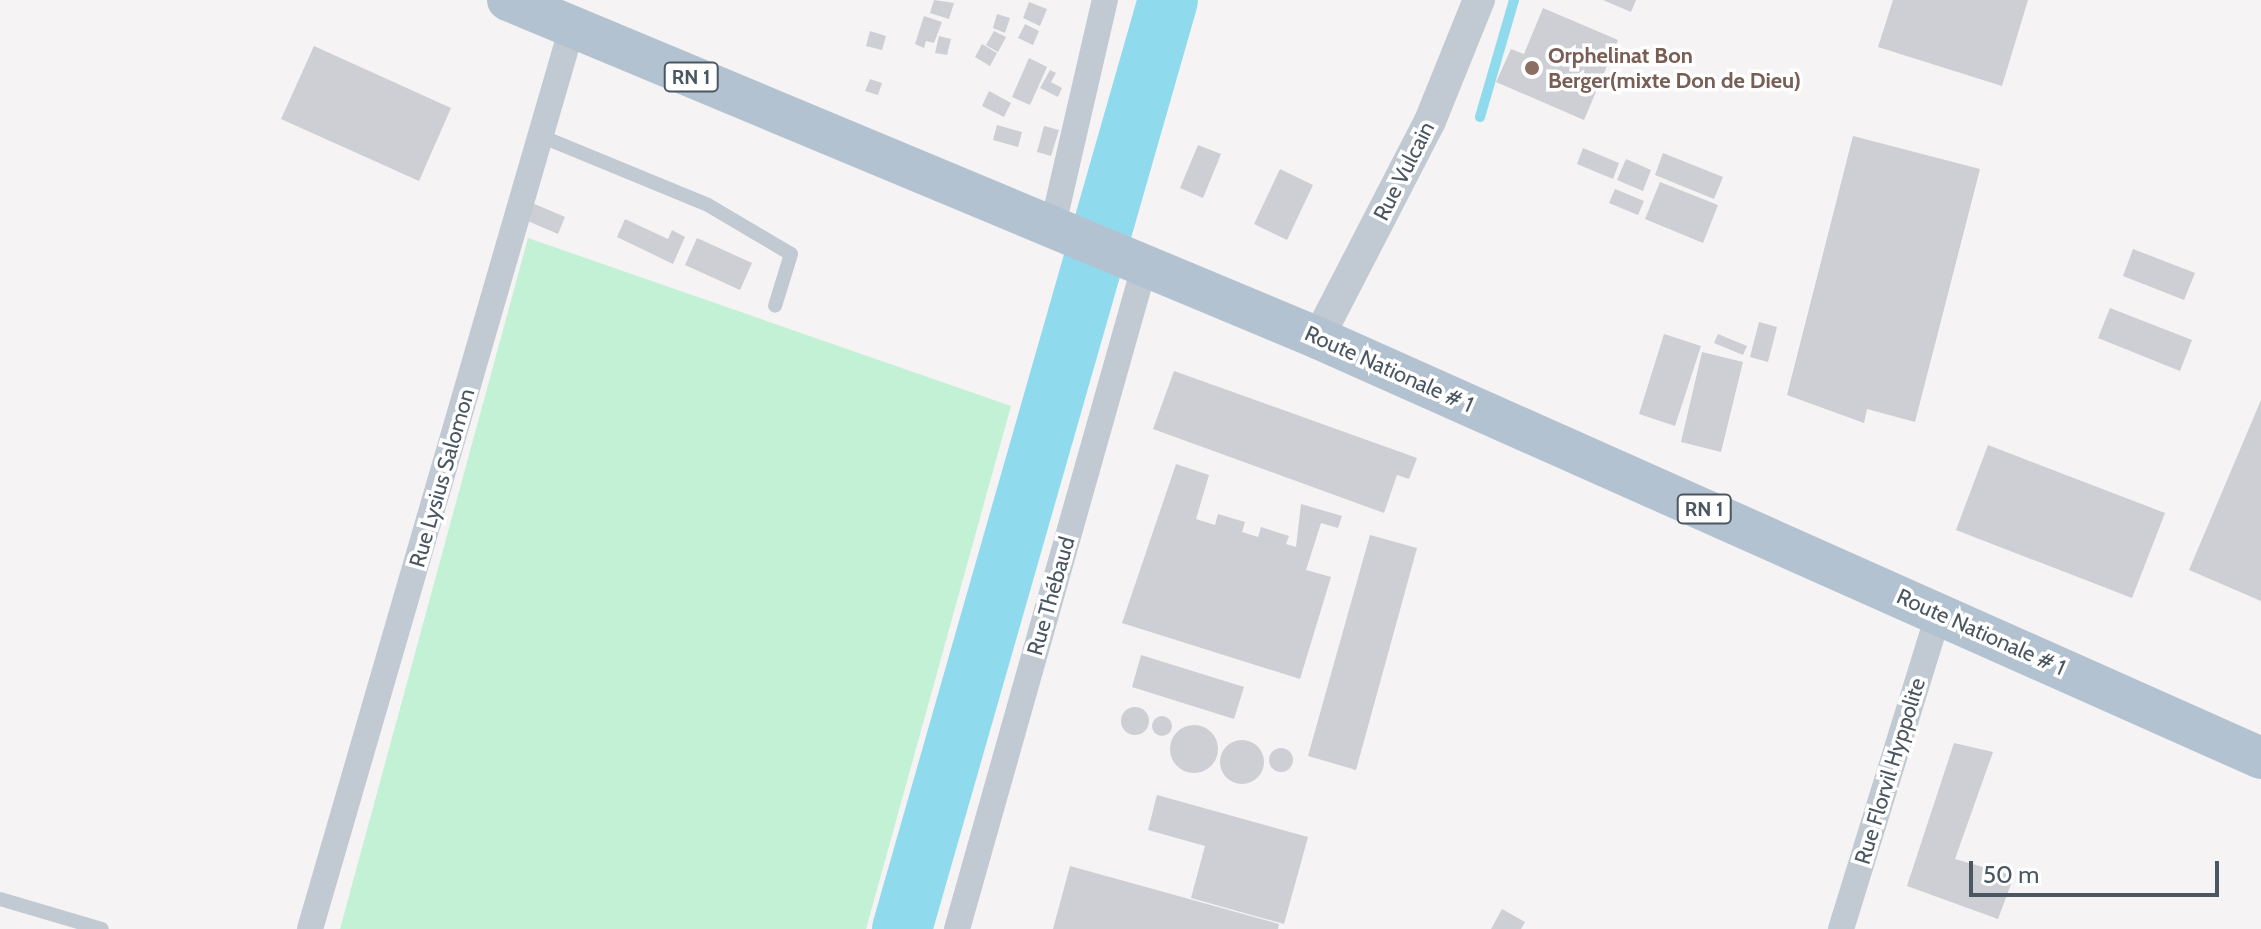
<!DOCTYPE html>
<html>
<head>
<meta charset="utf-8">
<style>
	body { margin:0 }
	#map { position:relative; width:2261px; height:929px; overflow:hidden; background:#f5f3f3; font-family:Cabin,sans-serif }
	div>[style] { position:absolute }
	.green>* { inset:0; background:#c3f1d5 }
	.stream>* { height:10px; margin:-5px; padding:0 5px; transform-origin:5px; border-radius:5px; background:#90daee }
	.river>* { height:60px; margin:-30px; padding:0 30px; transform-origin:30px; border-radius:30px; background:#90daee }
	.building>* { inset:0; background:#cdcfd5 }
	.round { border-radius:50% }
	.service>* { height:14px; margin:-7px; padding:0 7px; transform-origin:7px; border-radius:7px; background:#c1cad2 }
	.minor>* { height:26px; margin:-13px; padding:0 13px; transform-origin:13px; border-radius:13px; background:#c1cad2 }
	.tertiary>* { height:32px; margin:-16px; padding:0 16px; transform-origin:16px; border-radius:16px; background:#c1cad2 }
	.primary>* { height:42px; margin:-21px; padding:0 21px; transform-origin:21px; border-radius:21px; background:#b3c2d1 }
	.dots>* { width:22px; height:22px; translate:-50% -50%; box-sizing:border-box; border:4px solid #fff; border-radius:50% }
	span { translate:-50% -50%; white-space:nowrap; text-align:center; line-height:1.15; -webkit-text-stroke:7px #fff; paint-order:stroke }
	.shield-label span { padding:2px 6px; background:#fff; border:2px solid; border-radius:6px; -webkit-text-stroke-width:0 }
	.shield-label { font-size:20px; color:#4a5661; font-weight:700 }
	.education-label { font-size:22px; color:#785e54; font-weight:700 }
	.left { translate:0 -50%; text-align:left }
	.street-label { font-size:22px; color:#4a5661 }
	.scale { position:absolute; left:1969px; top:861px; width:250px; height:36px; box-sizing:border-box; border:4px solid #4a5661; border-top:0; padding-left:10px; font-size:24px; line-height:28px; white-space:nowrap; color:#4a5661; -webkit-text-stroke:6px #fff; paint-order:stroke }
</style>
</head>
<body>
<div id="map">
	<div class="green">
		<i style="clip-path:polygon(528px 238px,1011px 406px,866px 929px,340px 929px)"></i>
	</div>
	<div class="stream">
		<i style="left:1480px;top:117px;width:122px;rotate:-73.8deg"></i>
	</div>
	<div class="river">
		<i style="left:902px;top:929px;width:966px;rotate:-74.02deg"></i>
	</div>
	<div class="building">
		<i style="clip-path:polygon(934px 0,954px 3px,949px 19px,930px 13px)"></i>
		<i style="clip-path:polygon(1603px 0,1636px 0,1631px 12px)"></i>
		<i style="clip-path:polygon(1893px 0,2028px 0,2002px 86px,1878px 47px)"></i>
		<i style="clip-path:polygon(1029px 2px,1047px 9px,1040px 26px,1023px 18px)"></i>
		<i style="clip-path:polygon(1543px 8px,1618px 40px,1584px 120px,1496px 82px,1511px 49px,1524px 54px)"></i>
		<i style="clip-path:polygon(997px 14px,1010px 18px,1005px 33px,993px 28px)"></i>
		<i style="clip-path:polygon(924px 16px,942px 22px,934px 43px,926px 41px,924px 48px,915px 44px)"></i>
		<i style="clip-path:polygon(1025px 24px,1039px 31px,1033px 45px,1018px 38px)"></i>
		<i style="clip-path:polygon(870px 31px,886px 36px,882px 50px,866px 46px)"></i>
		<i style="clip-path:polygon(994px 31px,1006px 37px,998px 52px,986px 45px)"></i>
		<i style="clip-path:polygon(939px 36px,951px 39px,947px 55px,935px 53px)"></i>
		<i style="clip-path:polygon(982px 44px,997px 53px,990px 66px,975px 57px)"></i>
		<i style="clip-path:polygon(314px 46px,451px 108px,419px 181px,281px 119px)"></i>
		<i style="clip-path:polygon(1029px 58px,1047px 67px,1030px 105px,1012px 97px)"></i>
		<i style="clip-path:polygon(1050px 70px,1056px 73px,1051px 82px,1062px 88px,1058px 97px,1040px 88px)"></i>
		<i style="clip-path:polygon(870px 79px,882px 83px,878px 95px,865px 91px)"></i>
		<i style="clip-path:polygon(989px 91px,1011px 103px,1004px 117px,982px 106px)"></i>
		<i style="clip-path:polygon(997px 125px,1022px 132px,1018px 147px,993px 140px)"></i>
		<i style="clip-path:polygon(1044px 126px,1059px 130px,1051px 156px,1037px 152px)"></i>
		<i style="clip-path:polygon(1853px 136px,1980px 169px,1915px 422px,1867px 409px,1864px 423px,1787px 395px)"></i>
		<i style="clip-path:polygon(1198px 145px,1221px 154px,1203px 198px,1180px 188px)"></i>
		<i style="clip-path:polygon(1583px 148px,1619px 163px,1613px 179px,1577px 164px)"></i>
		<i style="clip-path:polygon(1663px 153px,1723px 177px,1714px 199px,1655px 175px)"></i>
		<i style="clip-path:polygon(1626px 159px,1651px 170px,1643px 191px,1617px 180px)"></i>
		<i style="clip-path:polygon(1280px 169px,1313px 185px,1287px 240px,1254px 224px)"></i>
		<i style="clip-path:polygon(1660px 182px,1718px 205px,1703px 243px,1645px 219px)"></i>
		<i style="clip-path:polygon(1615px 189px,1644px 201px,1638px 215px,1609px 203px)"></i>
		<i style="clip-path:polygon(530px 202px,565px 217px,558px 234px,523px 219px)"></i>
		<i style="clip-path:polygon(625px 219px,668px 239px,672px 230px,685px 237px,673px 264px,617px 237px)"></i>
		<i style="clip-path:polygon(697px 238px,752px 263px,740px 290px,685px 265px)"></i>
		<i style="clip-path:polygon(2133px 249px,2195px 273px,2184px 300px,2123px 276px)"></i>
		<i style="clip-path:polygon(2110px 308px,2192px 340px,2180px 371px,2098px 338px)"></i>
		<i style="clip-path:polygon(1759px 322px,1777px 327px,1768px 362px,1750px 357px)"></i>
		<i style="clip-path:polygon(1664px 334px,1701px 346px,1675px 426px,1639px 414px)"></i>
		<i style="clip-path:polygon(1718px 334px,1747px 346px,1743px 355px,1714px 343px)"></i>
		<i style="clip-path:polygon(1702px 352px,1743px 362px,1721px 452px,1681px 442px)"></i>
		<i style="clip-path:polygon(1174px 371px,1417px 458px,1409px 479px,1397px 475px,1384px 513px,1153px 429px)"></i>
		<i style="clip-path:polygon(2261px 400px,2261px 601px,2189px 570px)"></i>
		<i style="clip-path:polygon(1988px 445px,2165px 513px,2132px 598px,1956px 530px)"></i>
		<i style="clip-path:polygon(1176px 464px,1209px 475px,1196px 519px,1215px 525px,1218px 514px,1245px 522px,1242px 532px,1258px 537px,1261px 527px,1289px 536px,1286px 544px,1296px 547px,1301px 504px,1342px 516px,1338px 528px,1321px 523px,1306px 570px,1331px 577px,1300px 679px,1122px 623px)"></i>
		<i style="clip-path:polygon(1370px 535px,1417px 548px,1356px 770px,1308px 756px)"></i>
		<i style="clip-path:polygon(1141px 655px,1244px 687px,1234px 719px,1132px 687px)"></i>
		<i class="round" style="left:1121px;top:707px;width:28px;height:28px"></i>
		<i class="round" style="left:1152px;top:716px;width:20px;height:20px"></i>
		<i class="round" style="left:1170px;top:725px;width:48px;height:48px"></i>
		<i class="round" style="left:1220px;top:740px;width:44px;height:44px"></i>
		<i style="clip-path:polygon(1954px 743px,1993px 752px,1955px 859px,2014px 876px,1998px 919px,1907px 886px)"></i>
		<i class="round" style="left:1269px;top:748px;width:24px;height:24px"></i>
		<i style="clip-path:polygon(1157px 795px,1308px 837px,1284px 924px,1191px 898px,1205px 846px,1148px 830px)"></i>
		<i style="clip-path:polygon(1070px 866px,1279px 924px,1278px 929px,1053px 929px)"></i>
		<i style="clip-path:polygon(1502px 909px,1525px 922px,1521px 929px,1491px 929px)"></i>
	</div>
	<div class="service">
		<i style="left:543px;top:137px;width:178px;rotate:22.4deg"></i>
		<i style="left:708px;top:205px;width:96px;rotate:30.6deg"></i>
		<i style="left:791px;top:254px;width:54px;rotate:107.1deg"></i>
		<i style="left:0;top:899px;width:106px;rotate:16.4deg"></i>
	</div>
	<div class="minor">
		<i style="left:1052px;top:229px;width:235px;rotate:-77deg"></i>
		<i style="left:310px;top:929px;width:939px;rotate:-73.8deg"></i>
		<i style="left:957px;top:929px;width:691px;rotate:-74.21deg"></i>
		<i style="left:1841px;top:929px;width:331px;rotate:-72.8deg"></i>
	</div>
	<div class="tertiary">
		<i style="left:1318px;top:338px;width:244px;rotate:-62.7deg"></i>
		<i style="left:1430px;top:121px;width:131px;rotate:-68deg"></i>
	</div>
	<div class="primary">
		<i style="left:508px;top:0;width:878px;rotate:22.65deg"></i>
		<i style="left:1318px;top:338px;width:1032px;rotate:24.01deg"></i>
	</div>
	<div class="dots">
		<i style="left:1532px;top:68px;background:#8d6e63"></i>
	</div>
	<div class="shield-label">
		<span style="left:691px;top:77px">RN 1</span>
		<span style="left:1704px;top:509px">RN 1</span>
	</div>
	<div class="education-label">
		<span class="left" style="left:1548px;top:68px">Orphelinat Bon<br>Berger(mixte Don de Dieu)</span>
	</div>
	<div class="street-label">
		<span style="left:1404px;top:171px;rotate:-63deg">Rue Vulcain</span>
		<span style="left:1389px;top:369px;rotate:24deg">Route Nationale # 1</span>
		<span style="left:442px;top:478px;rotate:-74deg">Rue Lysius Salomon</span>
		<span style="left:1051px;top:596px;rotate:-74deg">Rue Thébaud</span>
		<span style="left:1981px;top:632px;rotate:24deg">Route Nationale # 1</span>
		<span style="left:1890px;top:771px;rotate:-73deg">Rue Florvil Hyppolite</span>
	</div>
	<div class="scale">50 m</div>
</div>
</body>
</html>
